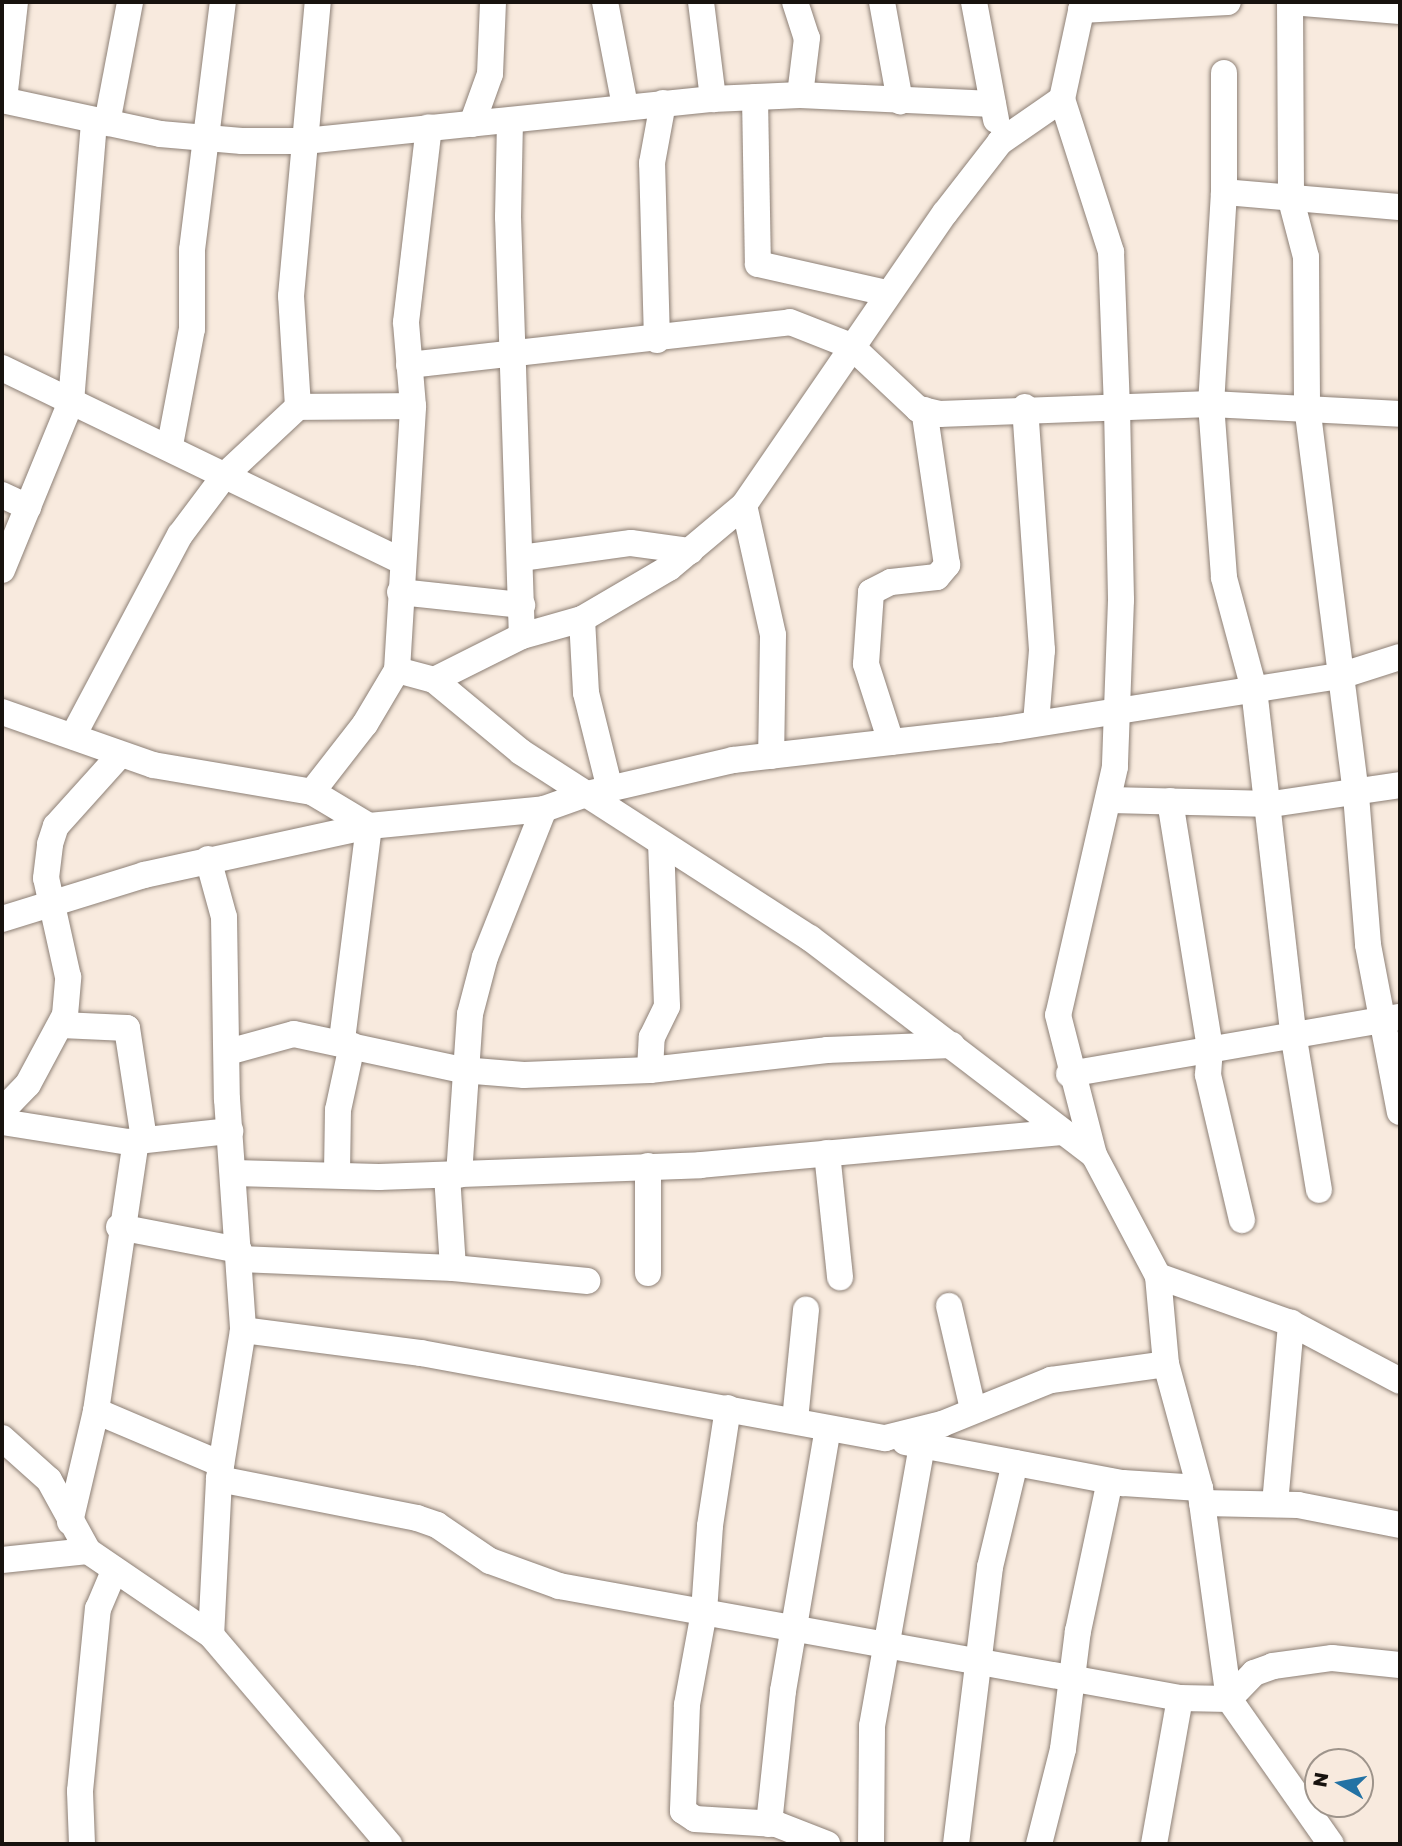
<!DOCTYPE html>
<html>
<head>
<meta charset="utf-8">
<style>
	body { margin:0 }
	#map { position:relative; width:1402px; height:1846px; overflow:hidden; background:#f8eade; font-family:"Golos Text",sans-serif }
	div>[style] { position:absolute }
	.roads { filter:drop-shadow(0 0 2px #8d8076) drop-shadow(0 0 2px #8d8076) }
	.minor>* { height:26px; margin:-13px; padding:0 13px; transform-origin:13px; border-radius:13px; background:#fff }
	span { translate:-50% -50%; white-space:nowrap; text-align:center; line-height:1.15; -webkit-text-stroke:7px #f8eade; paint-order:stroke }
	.frame { position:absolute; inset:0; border:4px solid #17120e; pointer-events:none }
	.north { position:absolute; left:1304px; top:1748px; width:70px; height:70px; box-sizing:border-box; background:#f8eade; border:2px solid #9e948b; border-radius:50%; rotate:280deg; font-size:19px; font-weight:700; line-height:28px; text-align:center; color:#17120e }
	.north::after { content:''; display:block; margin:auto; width:24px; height:32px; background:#2372a4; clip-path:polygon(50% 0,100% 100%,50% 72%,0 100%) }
</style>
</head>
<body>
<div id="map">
	<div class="roads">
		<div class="minor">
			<i style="left:605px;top:2px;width:106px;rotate:79.1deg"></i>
			<i style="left:701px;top:2px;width:98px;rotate:82.9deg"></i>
			<i style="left:795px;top:2px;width:38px;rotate:72deg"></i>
			<i style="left:807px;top:38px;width:57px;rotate:97deg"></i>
			<i style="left:882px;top:2px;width:101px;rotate:79.7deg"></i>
			<i style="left:974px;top:2px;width:120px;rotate:79.4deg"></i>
			<i style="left:1290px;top:2px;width:198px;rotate:89.7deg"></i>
			<i style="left:1291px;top:200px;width:59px;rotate:75.3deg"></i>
			<i style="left:1306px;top:257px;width:149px;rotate:89.6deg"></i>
			<i style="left:1307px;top:406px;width:392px;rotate:82.8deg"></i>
			<i style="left:1356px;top:795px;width:150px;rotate:85.4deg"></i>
			<i style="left:1368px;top:945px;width:170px;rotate:79.2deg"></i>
			<i style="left:1291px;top:2px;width:109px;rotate:4.7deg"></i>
			<i style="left:1081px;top:10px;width:147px;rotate:-3.1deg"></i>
			<i style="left:1224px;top:73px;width:119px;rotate:90deg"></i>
			<i style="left:1224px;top:192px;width:212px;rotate:93.5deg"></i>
			<i style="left:1211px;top:404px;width:174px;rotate:85.7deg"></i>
			<i style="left:1224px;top:578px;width:115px;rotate:74.9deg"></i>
			<i style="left:1254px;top:689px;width:346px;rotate:83.5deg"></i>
			<i style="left:1293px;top:1033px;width:159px;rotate:80.6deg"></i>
			<i style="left:755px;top:97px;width:167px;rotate:89deg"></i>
			<i style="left:758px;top:264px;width:132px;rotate:12.7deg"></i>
			<i style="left:1062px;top:99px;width:161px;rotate:72.2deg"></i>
			<i style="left:1111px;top:252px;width:156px;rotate:87.8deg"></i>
			<i style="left:1117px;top:408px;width:192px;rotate:88.8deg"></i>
			<i style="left:1121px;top:600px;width:167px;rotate:92.1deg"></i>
			<i style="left:1115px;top:767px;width:254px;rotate:102.9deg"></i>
			<i style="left:1058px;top:1015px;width:145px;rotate:75.6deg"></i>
			<i style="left:2px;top:100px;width:162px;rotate:12.1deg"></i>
			<i style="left:160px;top:134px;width:82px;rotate:4.9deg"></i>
			<i style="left:242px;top:141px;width:63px"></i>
			<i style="left:305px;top:141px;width:410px;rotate:-5.9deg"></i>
			<i style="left:713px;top:99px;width:87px;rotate:-2.6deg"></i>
			<i style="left:800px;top:95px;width:193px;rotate:2.7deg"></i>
			<i style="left:4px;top:100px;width:99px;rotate:-83.6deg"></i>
			<i style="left:510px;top:121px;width:96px;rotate:91.2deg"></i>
			<i style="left:508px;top:217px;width:419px;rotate:88.1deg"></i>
			<i style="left:107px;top:123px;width:123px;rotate:-79.2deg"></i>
			<i style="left:472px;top:124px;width:53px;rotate:-70.2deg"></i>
			<i style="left:490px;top:74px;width:72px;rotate:-87.6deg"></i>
			<i style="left:1224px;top:192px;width:177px;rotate:4.9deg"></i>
			<i style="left:657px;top:340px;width:177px;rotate:-91.6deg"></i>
			<i style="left:652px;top:163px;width:61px;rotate:-79.6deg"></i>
			<i style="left:409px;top:365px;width:383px;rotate:-6.4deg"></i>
			<i style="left:790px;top:322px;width:66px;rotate:21.5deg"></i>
			<i style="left:851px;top:346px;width:92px;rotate:43.2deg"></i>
			<i style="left:918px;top:409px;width:22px;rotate:13deg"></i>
			<i style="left:939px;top:414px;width:272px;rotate:-2.1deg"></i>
			<i style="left:1211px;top:404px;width:189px;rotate:3deg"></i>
			<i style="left:2px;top:368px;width:443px;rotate:25.8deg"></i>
			<i style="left:298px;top:407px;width:111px;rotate:-93.6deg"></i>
			<i style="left:291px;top:296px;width:295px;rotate:-84.8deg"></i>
			<i style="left:1025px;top:407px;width:244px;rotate:86deg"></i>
			<i style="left:1042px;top:650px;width:73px;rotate:94.7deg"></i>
			<i style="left:170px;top:445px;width:118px;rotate:-79.3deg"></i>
			<i style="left:192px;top:329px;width:79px;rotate:-90deg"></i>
			<i style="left:192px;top:250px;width:250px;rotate:-82.9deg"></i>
			<i style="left:2px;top:495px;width:29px;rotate:25deg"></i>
			<i style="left:744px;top:505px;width:133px;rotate:77.4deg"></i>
			<i style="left:773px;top:635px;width:121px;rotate:90.9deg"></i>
			<i style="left:521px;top:558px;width:111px;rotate:-7.8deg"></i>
			<i style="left:631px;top:543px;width:60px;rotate:7.7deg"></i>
			<i style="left:2px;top:570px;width:182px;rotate:-67.7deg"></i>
			<i style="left:71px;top:402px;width:282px;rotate:-85.3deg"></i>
			<i style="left:400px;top:592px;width:123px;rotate:6.1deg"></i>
			<i style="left:582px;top:619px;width:74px;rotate:86.9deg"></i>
			<i style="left:586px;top:693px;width:99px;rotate:76deg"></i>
			<i style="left:397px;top:670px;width:38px;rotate:15deg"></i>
			<i style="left:434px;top:680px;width:113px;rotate:39.6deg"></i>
			<i style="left:521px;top:752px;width:344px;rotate:32.8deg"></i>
			<i style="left:810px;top:938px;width:357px;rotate:37.4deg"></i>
			<i style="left:1094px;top:1155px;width:137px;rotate:62.1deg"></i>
			<i style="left:1158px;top:1276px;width:88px;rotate:84.8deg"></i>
			<i style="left:1166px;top:1364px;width:129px;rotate:74.7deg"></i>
			<i style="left:1200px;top:1488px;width:213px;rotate:82.2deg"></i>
			<i style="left:1229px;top:1699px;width:177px;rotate:54.9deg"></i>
			<i style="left:434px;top:680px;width:98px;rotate:-26.6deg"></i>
			<i style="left:522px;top:636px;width:62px;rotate:-15.8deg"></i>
			<i style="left:582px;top:619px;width:101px;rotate:-30.4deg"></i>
			<i style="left:669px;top:568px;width:98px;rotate:-40deg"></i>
			<i style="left:744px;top:505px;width:354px;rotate:-55.5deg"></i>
			<i style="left:945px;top:213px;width:90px;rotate:-52.2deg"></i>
			<i style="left:1000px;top:142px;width:75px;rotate:-34.7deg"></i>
			<i style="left:1062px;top:99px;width:99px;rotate:-77.8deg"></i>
			<i style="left:2px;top:712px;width:160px;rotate:19.3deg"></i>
			<i style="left:153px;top:765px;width:161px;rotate:9.6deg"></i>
			<i style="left:312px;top:792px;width:66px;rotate:30.8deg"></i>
			<i style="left:369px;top:826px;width:217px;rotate:97.2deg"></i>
			<i style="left:73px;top:736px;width:228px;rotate:-62deg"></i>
			<i style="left:180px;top:535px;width:75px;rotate:-53.1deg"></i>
			<i style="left:225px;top:475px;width:100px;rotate:-43deg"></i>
			<i style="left:298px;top:407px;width:115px;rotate:-0.5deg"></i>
			<i style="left:891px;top:742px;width:82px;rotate:-107.8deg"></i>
			<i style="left:866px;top:664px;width:72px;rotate:-86deg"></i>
			<i style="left:871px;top:592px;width:22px;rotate:-27deg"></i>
			<i style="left:891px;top:582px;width:46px;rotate:-6.2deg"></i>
			<i style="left:937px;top:577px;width:16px;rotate:-50deg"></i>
			<i style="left:947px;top:565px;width:157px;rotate:-98.4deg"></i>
			<i style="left:312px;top:792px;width:86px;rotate:-52.1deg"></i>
			<i style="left:365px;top:724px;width:63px;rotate:-59.3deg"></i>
			<i style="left:397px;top:670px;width:264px;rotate:-86.5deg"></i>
			<i style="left:413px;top:406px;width:84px;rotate:-94.8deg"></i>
			<i style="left:406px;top:322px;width:196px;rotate:-83.3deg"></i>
			<i style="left:1110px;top:800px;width:162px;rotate:1.4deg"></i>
			<i style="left:1272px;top:804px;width:129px;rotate:-8.4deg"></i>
			<i style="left:1170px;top:801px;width:249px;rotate:80.8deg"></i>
			<i style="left:1210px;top:1047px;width:28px;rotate:94deg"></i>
			<i style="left:1208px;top:1075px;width:149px;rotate:76.8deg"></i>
			<i style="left:208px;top:859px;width:60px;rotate:74.6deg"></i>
			<i style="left:224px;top:917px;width:182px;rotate:89.1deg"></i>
			<i style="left:227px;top:1099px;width:232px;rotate:86deg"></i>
			<i style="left:243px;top:1330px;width:151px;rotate:99.2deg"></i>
			<i style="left:219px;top:1479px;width:156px;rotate:92.9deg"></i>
			<i style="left:2px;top:919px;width:149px;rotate:-17.2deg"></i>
			<i style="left:144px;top:875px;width:230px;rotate:-12.3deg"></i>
			<i style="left:369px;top:826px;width:176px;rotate:-5.5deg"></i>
			<i style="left:544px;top:809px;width:41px;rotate:-19.7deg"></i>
			<i style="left:583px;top:795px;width:154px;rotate:-13.1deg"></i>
			<i style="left:733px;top:760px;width:267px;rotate:-6.5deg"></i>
			<i style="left:998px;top:730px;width:346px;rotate:-9deg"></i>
			<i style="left:1340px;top:676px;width:63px;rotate:-17.6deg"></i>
			<i style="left:61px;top:1025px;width:66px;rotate:2.6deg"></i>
			<i style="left:127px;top:1028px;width:112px;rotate:81.3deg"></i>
			<i style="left:228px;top:1052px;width:68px;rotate:-15.3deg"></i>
			<i style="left:294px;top:1034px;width:172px;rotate:12.1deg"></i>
			<i style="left:462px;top:1070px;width:62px;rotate:4.6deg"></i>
			<i style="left:524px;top:1075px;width:126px;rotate:-2.3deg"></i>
			<i style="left:650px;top:1070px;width:178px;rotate:-6.4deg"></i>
			<i style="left:827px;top:1050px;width:125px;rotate:-2.3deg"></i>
			<i style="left:650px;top:1070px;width:33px;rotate:-87deg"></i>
			<i style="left:652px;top:1037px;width:34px;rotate:-64deg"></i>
			<i style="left:667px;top:1006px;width:163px;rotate:-92.1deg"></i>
			<i style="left:1069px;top:1074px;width:336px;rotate:-9.8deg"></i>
			<i style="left:2px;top:1111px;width:37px;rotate:-46deg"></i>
			<i style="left:28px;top:1084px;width:78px;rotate:-61.8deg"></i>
			<i style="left:65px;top:1015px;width:38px;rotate:-85deg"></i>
			<i style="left:68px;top:977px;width:101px;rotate:-102.5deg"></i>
			<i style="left:46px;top:878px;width:34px;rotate:-83deg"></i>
			<i style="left:50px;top:844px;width:19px;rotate:-72deg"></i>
			<i style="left:56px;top:826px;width:96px;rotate:-48deg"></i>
			<i style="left:2px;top:1122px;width:128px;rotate:9deg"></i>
			<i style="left:128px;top:1142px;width:103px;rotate:-6.2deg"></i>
			<i style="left:827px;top:1153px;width:125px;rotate:84deg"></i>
			<i style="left:234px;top:1173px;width:145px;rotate:1.6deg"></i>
			<i style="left:379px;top:1177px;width:322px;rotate:-2.1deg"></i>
			<i style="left:701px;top:1165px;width:363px;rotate:-5.2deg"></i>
			<i style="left:337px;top:1173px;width:63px;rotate:-89.1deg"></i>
			<i style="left:338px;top:1110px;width:66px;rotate:-77.8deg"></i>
			<i style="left:447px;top:1175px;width:93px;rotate:86.3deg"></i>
			<i style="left:459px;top:1175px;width:161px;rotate:-86.1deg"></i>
			<i style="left:470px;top:1014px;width:59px;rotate:-75.3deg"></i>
			<i style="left:485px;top:957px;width:159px;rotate:-68.3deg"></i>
			<i style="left:119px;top:1227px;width:122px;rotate:10.9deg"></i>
			<i style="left:240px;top:1259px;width:213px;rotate:2.4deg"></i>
			<i style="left:453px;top:1268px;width:135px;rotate:5.5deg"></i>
			<i style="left:648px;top:1273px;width:107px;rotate:-90deg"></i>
			<i style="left:1158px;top:1276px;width:141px;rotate:19.5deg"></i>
			<i style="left:1291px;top:1323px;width:123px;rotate:28deg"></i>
			<i style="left:949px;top:1306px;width:106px;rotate:76.9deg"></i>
			<i style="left:243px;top:1330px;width:179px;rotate:7.4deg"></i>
			<i style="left:421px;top:1353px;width:472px;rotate:10.4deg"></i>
			<i style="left:885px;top:1438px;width:59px;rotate:-13.8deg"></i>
			<i style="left:942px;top:1424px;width:118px;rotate:-22deg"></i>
			<i style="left:1051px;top:1380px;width:116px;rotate:-7.9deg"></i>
			<i style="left:728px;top:1408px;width:119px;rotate:98.7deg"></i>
			<i style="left:710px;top:1526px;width:86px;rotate:94deg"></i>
			<i style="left:704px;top:1612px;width:95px;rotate:100.4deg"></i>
			<i style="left:687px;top:1705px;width:106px;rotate:92.2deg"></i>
			<i style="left:683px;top:1811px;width:14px;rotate:34deg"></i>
			<i style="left:695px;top:1819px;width:81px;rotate:3.5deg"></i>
			<i style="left:776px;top:1824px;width:55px;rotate:21.4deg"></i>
			<i style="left:96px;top:1411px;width:136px;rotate:23deg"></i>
			<i style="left:795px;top:1420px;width:111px;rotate:-84.3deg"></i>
			<i style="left:2px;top:1438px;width:63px;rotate:41.8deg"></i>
			<i style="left:49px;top:1480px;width:81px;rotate:61.2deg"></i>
			<i style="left:88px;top:1551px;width:149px;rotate:34.3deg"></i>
			<i style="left:211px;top:1635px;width:275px;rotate:49.6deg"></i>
			<i style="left:905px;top:1442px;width:222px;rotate:10.7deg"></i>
			<i style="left:1123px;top:1483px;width:77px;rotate:3.7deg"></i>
			<i style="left:219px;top:1479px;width:202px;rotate:11.1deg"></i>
			<i style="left:417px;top:1518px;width:21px;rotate:19deg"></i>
			<i style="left:437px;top:1525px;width:64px;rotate:34.2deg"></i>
			<i style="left:490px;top:1561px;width:73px;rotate:19.9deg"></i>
			<i style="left:559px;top:1586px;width:631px;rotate:10.22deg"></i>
			<i style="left:1180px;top:1698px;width:49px;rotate:1.2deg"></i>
			<i style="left:1229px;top:1699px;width:36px;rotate:-46deg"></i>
			<i style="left:1254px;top:1673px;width:20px;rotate:-20deg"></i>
			<i style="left:1273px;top:1666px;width:60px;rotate:-7.7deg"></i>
			<i style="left:1332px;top:1658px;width:68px;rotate:5.9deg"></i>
			<i style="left:1202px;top:1503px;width:96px;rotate:1.2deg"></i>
			<i style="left:1298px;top:1505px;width:104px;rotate:11.1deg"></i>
			<i style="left:1275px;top:1504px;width:182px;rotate:-84.9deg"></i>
			<i style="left:70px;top:1522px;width:114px;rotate:-76.8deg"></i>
			<i style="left:96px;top:1411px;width:273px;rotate:-81.6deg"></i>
			<i style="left:2px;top:1560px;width:86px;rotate:-6deg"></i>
			<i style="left:769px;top:1824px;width:134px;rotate:-84deg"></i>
			<i style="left:783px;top:1691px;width:266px;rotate:-80.3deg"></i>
			<i style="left:82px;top:1844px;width:53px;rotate:-92.2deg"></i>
			<i style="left:80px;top:1791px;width:183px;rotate:-84.4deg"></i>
			<i style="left:98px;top:1609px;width:39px;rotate:-67deg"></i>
			<i style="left:871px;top:1844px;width:118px;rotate:-89.5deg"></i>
			<i style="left:872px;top:1726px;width:285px;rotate:-79.9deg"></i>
			<i style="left:956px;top:1844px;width:279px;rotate:-83deg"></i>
			<i style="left:990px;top:1567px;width:107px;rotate:-76.5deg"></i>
			<i style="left:1039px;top:1844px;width:98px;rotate:-75.8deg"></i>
			<i style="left:1063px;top:1749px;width:119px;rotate:-82.8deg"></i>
			<i style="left:1078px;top:1631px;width:153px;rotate:-78deg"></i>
			<i style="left:1154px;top:1844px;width:148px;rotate:-79.9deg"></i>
		</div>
	</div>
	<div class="frame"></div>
	<div class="north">N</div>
</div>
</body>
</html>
